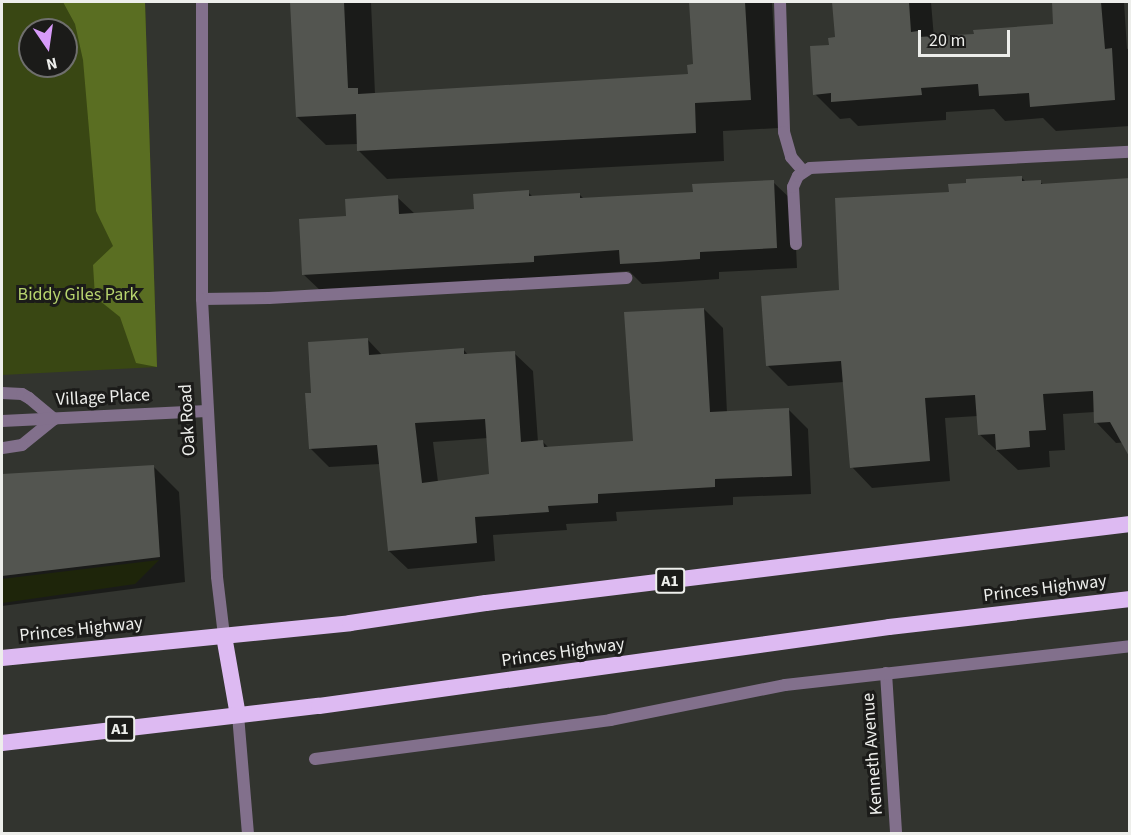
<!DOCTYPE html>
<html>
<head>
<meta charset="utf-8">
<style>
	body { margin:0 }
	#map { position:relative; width:1131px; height:835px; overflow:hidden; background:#32342f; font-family:"Source Sans 3",sans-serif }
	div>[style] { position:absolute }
	.green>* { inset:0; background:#394713 }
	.forest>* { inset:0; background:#5a6e22 }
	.shadow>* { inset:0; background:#0007 }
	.building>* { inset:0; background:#535550 }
	.service>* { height:12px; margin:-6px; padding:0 6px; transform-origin:6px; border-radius:6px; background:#82708c }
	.minor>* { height:12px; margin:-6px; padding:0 6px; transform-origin:6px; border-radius:6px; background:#82708c }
	.tertiary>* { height:12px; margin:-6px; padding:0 6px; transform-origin:6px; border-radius:6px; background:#82708c }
	.trunk>* { height:16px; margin:-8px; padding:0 8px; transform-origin:8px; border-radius:8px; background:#ddbaf2 }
	span { translate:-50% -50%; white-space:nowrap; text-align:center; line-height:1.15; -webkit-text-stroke:6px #1b1b19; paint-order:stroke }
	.shield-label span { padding:2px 4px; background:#1b1b19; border:2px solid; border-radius:4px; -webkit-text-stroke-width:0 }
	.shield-label { font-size:16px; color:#edeeeb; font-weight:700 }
	.park-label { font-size:18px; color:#b7d46e }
	.street-label { font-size:18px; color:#edeeeb }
	.frame { position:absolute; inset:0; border:3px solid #edeeeb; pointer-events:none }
	.north { position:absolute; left:18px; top:18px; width:60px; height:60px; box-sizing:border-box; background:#1b1b19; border:2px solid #6f6f6d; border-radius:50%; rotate:167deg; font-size:16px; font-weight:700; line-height:24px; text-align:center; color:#edeeeb }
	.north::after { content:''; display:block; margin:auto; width:21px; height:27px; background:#d79bf9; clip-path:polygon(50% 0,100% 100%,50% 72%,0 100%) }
	.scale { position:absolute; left:918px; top:30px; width:92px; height:27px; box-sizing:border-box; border:3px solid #edeeeb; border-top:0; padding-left:8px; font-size:18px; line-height:21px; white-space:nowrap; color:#edeeeb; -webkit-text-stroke:4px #1b1b19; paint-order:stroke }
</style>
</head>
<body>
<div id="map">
	<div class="green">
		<i style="clip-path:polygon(evenodd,2px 2px,145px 2px,157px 367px,2px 375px,2px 2px,30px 30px,66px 30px,66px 66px,30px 66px,30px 30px)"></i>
		<i style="clip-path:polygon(159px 560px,135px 584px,2px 603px,2px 579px)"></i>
	</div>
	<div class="forest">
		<i style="clip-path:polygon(63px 2px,145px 2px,157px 367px,136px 363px,120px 317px,95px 297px,93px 265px,113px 246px,96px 211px,83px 60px,75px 24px)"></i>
	</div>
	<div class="shadow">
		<i style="clip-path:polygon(292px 2px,371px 2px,375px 94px,689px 76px,694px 66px,691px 2px,772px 2px,779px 128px,723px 131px,724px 161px,387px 179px,359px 151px,358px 144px,326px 145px,297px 117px)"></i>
		<i style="clip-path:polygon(834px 2px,931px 2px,934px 38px,975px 36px,1055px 25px,1053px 2px,1124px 2px,1127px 49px,1130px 48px,1130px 126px,1056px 131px,1043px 118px,1005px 121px,994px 109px,946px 112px,946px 120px,858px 126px,850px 118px,840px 119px,815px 94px,830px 46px,837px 39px)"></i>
		<i style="clip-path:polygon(1021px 177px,1026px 182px,1040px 182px,1044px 185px,1130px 442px,1116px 443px,1096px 422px,1095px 412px,1063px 414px,1065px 450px,1049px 451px,1050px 467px,1018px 470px,979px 434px,978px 416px,945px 418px,950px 481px,872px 488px,852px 467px,844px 382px,788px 386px,768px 366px,840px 291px,950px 194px)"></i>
		<i style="clip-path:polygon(773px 182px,794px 202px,797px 268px,719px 272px,719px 279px,678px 282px,642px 284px,629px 271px,324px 294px,303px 274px,348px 218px,397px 197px,415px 214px,475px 210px,528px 192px,534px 198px,580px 195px,584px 199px,694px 193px)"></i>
		<i style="clip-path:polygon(evenodd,704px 309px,723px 328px,727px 413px,789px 410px,808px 429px,811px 494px,733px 497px,733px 505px,616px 512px,617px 521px,566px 524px,567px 530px,493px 535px,495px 561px,408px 569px,389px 551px,380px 464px,329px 467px,310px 448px,313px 394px,368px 340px,383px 356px,464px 350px,469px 356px,514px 353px,533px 371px,538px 442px,543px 442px,549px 448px,634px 442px,704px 309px,488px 438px,490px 475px,438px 482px,433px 442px,488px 438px)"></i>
		<i style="clip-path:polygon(153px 466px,179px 492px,185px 582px,2px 606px,2px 475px)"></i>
	</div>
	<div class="building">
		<i style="clip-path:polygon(290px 2px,344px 2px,348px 88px,358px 88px,358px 94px,688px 74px,687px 65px,693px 64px,689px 2px,745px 2px,751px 100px,695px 103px,696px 133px,357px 151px,356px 114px,296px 117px)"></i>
		<i style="clip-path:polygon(832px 2px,909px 2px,911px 32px,918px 31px,918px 37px,974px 34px,973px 30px,1053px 24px,1052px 2px,1101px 2px,1105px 49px,1112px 48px,1115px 100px,1030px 107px,1029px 93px,979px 96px,978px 84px,921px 88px,922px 95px,831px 102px,831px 93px,813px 95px,810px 46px,829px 45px,828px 38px,835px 37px)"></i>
		<i style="clip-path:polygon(1022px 176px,1022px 181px,1041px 180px,1041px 184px,1130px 178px,1130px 458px,1110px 422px,1094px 423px,1093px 391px,1043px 394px,1046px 430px,1029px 431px,1030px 447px,996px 450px,995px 434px,978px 435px,975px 395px,925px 398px,930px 461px,850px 468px,841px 361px,766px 366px,761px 296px,839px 290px,835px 198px,949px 192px,948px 184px,966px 183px,966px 179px)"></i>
		<i style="clip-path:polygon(774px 180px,777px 248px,700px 252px,700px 259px,657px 262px,620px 264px,619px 250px,534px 256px,534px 262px,302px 275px,299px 219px,346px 216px,345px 199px,398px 195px,399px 214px,474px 209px,473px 194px,529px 190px,529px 196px,580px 193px,580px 198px,693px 192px,692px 184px)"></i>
		<i style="clip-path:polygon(evenodd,704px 308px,710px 412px,789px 408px,792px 476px,715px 479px,715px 487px,598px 494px,598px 503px,548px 506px,549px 512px,475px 517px,477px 543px,388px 551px,377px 445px,309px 449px,305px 393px,311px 393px,308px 342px,368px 338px,369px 355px,464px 348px,464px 354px,515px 351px,521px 442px,543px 440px,544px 447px,633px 441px,624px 312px,704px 308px,485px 419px,489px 474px,422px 483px,415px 423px,485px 419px)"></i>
		<i style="clip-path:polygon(154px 465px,160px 557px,2px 576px,2px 474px)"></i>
	</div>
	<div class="service">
		<i style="left:780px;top:2px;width:130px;rotate:88.2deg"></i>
		<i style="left:784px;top:132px;width:26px;rotate:74deg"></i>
		<i style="left:791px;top:157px;width:18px;rotate:49deg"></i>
		<i style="left:796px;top:244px;width:57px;rotate:-93deg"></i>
		<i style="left:793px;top:187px;width:12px;rotate:-66deg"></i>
		<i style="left:798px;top:176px;width:14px;rotate:-34deg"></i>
		<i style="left:810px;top:168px;width:320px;rotate:-2.9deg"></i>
		<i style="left:202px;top:299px;width:67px;rotate:-0.9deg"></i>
		<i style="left:269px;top:298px;width:358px;rotate:-3.2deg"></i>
		<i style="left:2px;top:393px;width:20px;rotate:3deg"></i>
		<i style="left:22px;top:394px;width:8px;rotate:30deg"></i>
		<i style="left:29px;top:398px;width:33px;rotate:40deg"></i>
		<i style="left:54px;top:419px;width:41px;rotate:140.9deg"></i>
		<i style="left:22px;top:445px;width:20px;rotate:171deg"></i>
		<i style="left:2px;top:421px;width:205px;rotate:-2.8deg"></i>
	</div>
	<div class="minor">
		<i style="left:886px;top:673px;width:161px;rotate:86.4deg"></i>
		<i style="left:315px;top:759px;width:298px;rotate:-7.5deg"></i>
		<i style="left:610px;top:720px;width:178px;rotate:-11.3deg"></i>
		<i style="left:785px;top:685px;width:347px;rotate:-6.4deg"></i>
	</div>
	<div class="tertiary">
		<i style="left:202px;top:2px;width:297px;rotate:90deg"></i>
		<i style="left:202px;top:299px;width:278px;rotate:86.9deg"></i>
		<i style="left:217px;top:577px;width:59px;rotate:83.2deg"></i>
		<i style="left:238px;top:715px;width:119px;rotate:85.2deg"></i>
	</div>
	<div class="trunk">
		<i style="left:224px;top:636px;width:80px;rotate:80deg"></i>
		<i style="left:2px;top:658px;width:350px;rotate:-5.7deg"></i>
		<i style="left:350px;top:623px;width:137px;rotate:-8.4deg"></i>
		<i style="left:486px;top:603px;width:649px;rotate:-6.99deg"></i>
		<i style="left:2px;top:743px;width:319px;rotate:-6.7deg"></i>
		<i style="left:319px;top:706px;width:575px;rotate:-7.89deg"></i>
		<i style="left:889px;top:627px;width:243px;rotate:-6.6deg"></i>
	</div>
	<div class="shield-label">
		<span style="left:670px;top:581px">A1</span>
		<span style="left:120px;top:729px">A1</span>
	</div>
	<div class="park-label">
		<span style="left:78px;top:295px">Biddy Giles Park</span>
	</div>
	<div class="street-label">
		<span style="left:103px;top:398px;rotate:-3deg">Village Place</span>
		<span style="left:188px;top:420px;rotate:-93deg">Oak Road</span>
		<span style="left:1045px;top:589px;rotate:-7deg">Princes Highway</span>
		<span style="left:81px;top:630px;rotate:-6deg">Princes Highway</span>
		<span style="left:563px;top:653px;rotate:-8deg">Princes Highway</span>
		<span style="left:873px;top:754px;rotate:-94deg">Kenneth Avenue</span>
	</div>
	<div class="frame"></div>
	<div class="north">N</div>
	<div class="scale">20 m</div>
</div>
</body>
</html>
